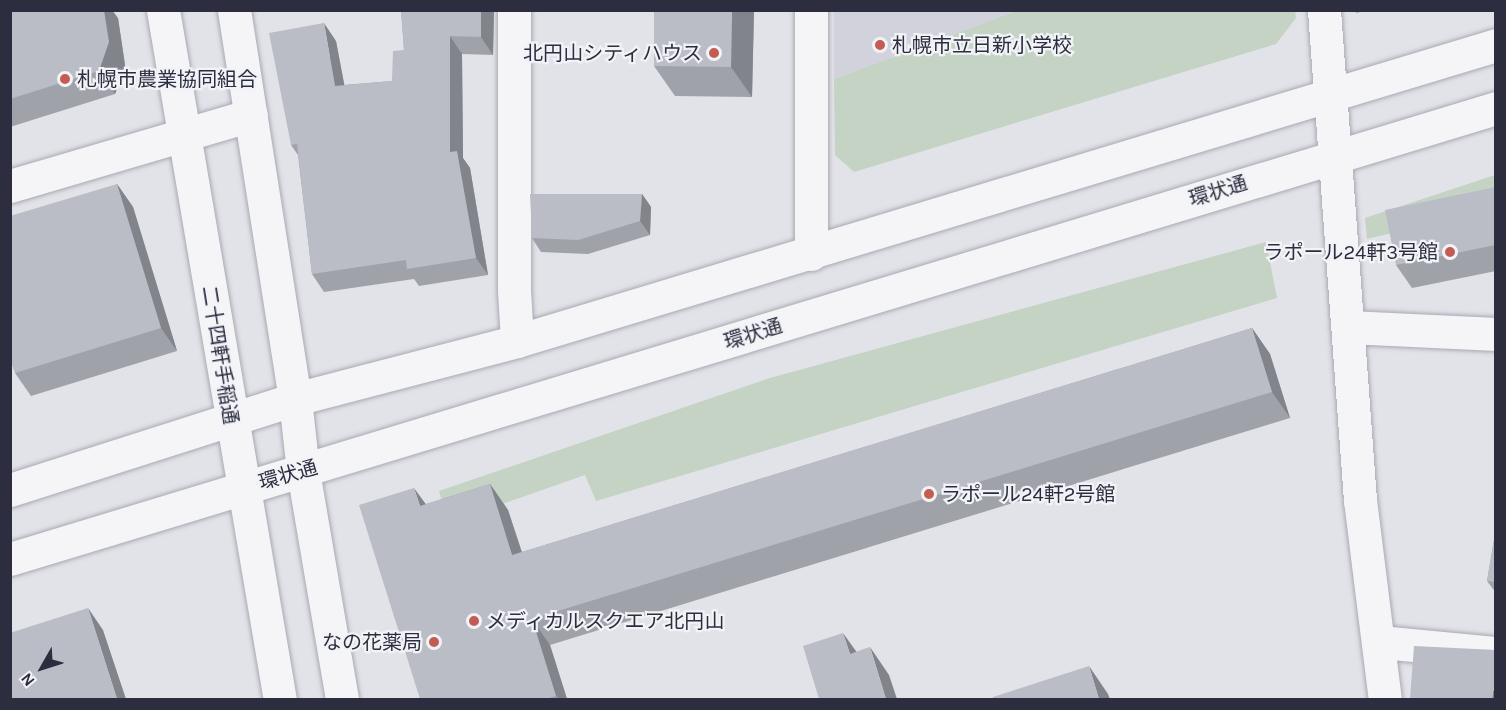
<!DOCTYPE html>
<html>
<head>
<meta charset="utf-8">
<style>
	body { margin:0 }
	#map { position:relative; width:1506px; height:710px; overflow:hidden; background:#e2e3e9; font-family:Karla,"Noto Sans JP",sans-serif }
	div>[style] { position:absolute }
	.built>* { inset:0; background:#d1d2db }
	.green>* { inset:0; background:#c4d3c4 }
	.roads { filter:drop-shadow(0 0 2px #a8a9b3) drop-shadow(0 0 2px #a8a9b3) }
	.minor>* { height:33px; margin:-16.5px; padding:0 16.5px; transform-origin:16.5px; border-radius:16.5px; background:#f5f5f8 }
	.wall>* { inset:0; background:#a0a2aa }
	.shaded-wall>* { inset:0; background:#82848b }
	.building>* { inset:0; background:#babcc6 }
	.dots>* { width:16px; height:16px; translate:-50% -50%; box-sizing:border-box; border:3px solid #f2f3f7; border-radius:50% }
	span { translate:-50% -50%; white-space:nowrap; text-align:center; line-height:1.15; -webkit-text-stroke:4.5px #f2f3f7; paint-order:stroke }
	.poi-label { font-size:20px; color:#2c2e40 }
	.left { translate:0 -50%; text-align:left }
	.right { translate:-100% -50%; text-align:right }
	.street-label { font-size:20px; color:#2c2e40 }
	.frame { position:absolute; inset:0; border:12px solid #2c2e40; pointer-events:none }
	.north { position:absolute; left:12px; top:638px; width:60px; height:60px; -webkit-text-stroke:4px #f2f3f7; paint-order:stroke; rotate:231deg; font-size:16px; font-weight:700; line-height:24px; text-align:center; color:#2c2e40 }
	.north::after { content:''; display:block; margin:auto; width:21px; height:27px; background:#2c2e40; clip-path:polygon(50% 0,100% 100%,50% 72%,0 100%) }
</style>
</head>
<body>
<div id="map">
	<div class="built">
		<i style="clip-path:polygon(834px 11px,1016px 11px,834px 79px)"></i>
	</div>
	<div class="green">
		<i style="clip-path:polygon(1016px 11px,1295px 10px,1296px 18px,1276px 44px,854px 172px,835px 155px,834px 79px)"></i>
		<i style="clip-path:polygon(1495px 175px,1495px 208px,1367px 239px,1365px 218px)"></i>
		<i style="clip-path:polygon(1266px 242px,1277px 298px,596px 501px,585px 475px,448px 523px,439px 491px,770px 378px)"></i>
	</div>
	<div class="roads">
		<div class="minor">
			<i style="left:163px;top:10px;width:700px;rotate:80.38deg"></i>
			<i style="left:234px;top:10px;width:394px;rotate:81.1deg"></i>
			<i style="left:295px;top:399px;width:72px;rotate:83.7deg"></i>
			<i style="left:303px;top:471px;width:232px;rotate:80.3deg"></i>
			<i style="left:514px;top:10px;width:280px;rotate:90deg"></i>
			<i style="left:514px;top:290px;width:51px;rotate:86.6deg"></i>
			<i style="left:1324px;top:10px;width:491px;rotate:85.8deg"></i>
			<i style="left:1360px;top:500px;width:202px;rotate:82.9deg"></i>
			<i style="left:10px;top:186px;width:251px;rotate:-16.4deg"></i>
			<i style="left:811px;top:254px;width:244px;rotate:-90deg"></i>
			<i style="left:1349px;top:327px;width:147px;rotate:2.7deg"></i>
			<i style="left:10px;top:490px;width:299px;rotate:-17.7deg"></i>
			<i style="left:295px;top:399px;width:229px;rotate:-14.6deg"></i>
			<i style="left:517px;top:341px;width:1023px;rotate:-16.82deg"></i>
			<i style="left:10px;top:559px;width:1553px;rotate:-16.88deg"></i>
			<i style="left:1380px;top:642px;width:117px;rotate:5.4deg"></i>
		</div>
	</div>
	<div class="wall">
		<i style="clip-path:polygon(10px 10px,118px 18px,125px 65px,115px 94px,10px 127px)"></i>
		<i style="clip-path:polygon(401px 10px,494px 10px,493px 55px,462px 54px,463px 158px,470px 168px,488px 275px,419px 286px,414px 279px,324px 292px,312px 274px,298px 155px,291px 145px,336px 41px,344px 85px,392px 81px,404px 50px)"></i>
		<i style="clip-path:polygon(754px 10px,752px 97px,675px 96px,654px 66px)"></i>
		<i style="clip-path:polygon(1352px 10px,1366px 10px,1357px 13px)"></i>
		<i style="clip-path:polygon(117px 184px,133px 207px,177px 351px,31px 396px,15px 373px)"></i>
		<i style="clip-path:polygon(1496px 187px,1496px 271px,1412px 288px,1396px 265px)"></i>
		<i style="clip-path:polygon(642px 194px,651px 207px,650px 235px,588px 254px,541px 252px,532px 238px)"></i>
		<i style="clip-path:polygon(1252px 328px,1270px 354px,1290px 418px,550px 645px,567px 699px,420px 699px,426px 504px,490px 484px,508px 510px,522px 552px)"></i>
		<i style="clip-path:polygon(1496px 528px,1496px 593px,1487px 581px)"></i>
	</div>
	<div class="shaded-wall">
		<i style="clip-path:polygon(104px 10px,112px 10px,118px 18px,125px 65px,115px 94px,99px 71px)"></i>
		<i style="clip-path:polygon(481px 10px,494px 10px,493px 55px,481px 37px)"></i>
		<i style="clip-path:polygon(732px 10px,754px 10px,752px 97px,731px 67px)"></i>
		<i style="clip-path:polygon(324px 23px,336px 41px,348px 104px,335px 86px)"></i>
		<i style="clip-path:polygon(450px 36px,462px 54px,463px 158px,470px 168px,488px 275px,476px 258px,450px 152px)"></i>
		<i style="clip-path:polygon(117px 184px,133px 207px,177px 351px,161px 328px)"></i>
		<i style="clip-path:polygon(642px 194px,651px 207px,650px 235px,640px 221px)"></i>
		<i style="clip-path:polygon(1252px 328px,1270px 354px,1290px 418px,1272px 392px)"></i>
		<i style="clip-path:polygon(490px 484px,508px 510px,531px 581px,512px 555px)"></i>
		<i style="clip-path:polygon(414px 488px,433px 514px,420px 506px)"></i>
		<i style="clip-path:polygon(88px 608px,103px 630px,126px 699px,117px 699px)"></i>
		<i style="clip-path:polygon(532px 619px,550px 645px,567px 699px,559px 699px,556px 696px)"></i>
		<i style="clip-path:polygon(843px 633px,863px 661px,850px 654px)"></i>
		<i style="clip-path:polygon(870px 647px,889px 675px,897px 699px,886px 699px)"></i>
		<i style="clip-path:polygon(1089px 666px,1108px 694px,1110px 699px,1099px 699px)"></i>
		<i style="clip-path:polygon(1493px 690px,1496px 694px,1496px 699px,1492px 699px)"></i>
	</div>
	<div class="building">
		<i style="clip-path:polygon(10px 10px,104px 10px,109px 42px,99px 71px,10px 99px)"></i>
		<i style="clip-path:polygon(401px 10px,481px 10px,481px 37px,450px 36px,450px 152px,457px 151px,476px 258px,407px 269px,406px 260px,312px 274px,297px 144px,291px 145px,269px 33px,324px 23px,335px 86px,392px 81px,393px 51px,404px 50px)"></i>
		<i style="clip-path:polygon(654px 10px,732px 10px,731px 67px,654px 66px)"></i>
		<i style="clip-path:polygon(117px 184px,161px 328px,15px 373px,10px 360px,10px 237px,12px 237px,10px 232px,10px 216px)"></i>
		<i style="clip-path:polygon(1496px 187px,1496px 245px,1396px 265px,1385px 210px)"></i>
		<i style="clip-path:polygon(530px 194px,642px 194px,640px 221px,578px 240px,532px 238px)"></i>
		<i style="clip-path:polygon(1252px 328px,1272px 392px,532px 619px,556px 696px,545px 699px,420px 699px,359px 505px,414px 488px,420px 506px,490px 484px,512px 555px)"></i>
		<i style="clip-path:polygon(1496px 528px,1496px 582px,1487px 581px)"></i>
		<i style="clip-path:polygon(88px 608px,117px 699px,10px 699px,10px 633px)"></i>
		<i style="clip-path:polygon(843px 633px,850px 654px,870px 647px,886px 699px,819px 699px,803px 646px)"></i>
		<i style="clip-path:polygon(1414px 646px,1496px 650px,1496px 691px,1493px 690px,1492px 699px,1410px 699px)"></i>
		<i style="clip-path:polygon(1089px 666px,1099px 699px,993px 699px,993px 697px)"></i>
	</div>
	<div class="dots">
		<i style="left:880px;top:45px;background:#c35d53"></i>
		<i style="left:714px;top:53px;background:#c35d53"></i>
		<i style="left:65px;top:79px;background:#c35d53"></i>
		<i style="left:1450px;top:252px;background:#c35d53"></i>
		<i style="left:929px;top:494px;background:#c35d53"></i>
		<i style="left:474px;top:621px;background:#c35d53"></i>
		<i style="left:434px;top:642px;background:#c35d53"></i>
	</div>
	<div class="poi-label">
		<span class="left" style="left:892px;top:45px">札幌市立日新小学校</span>
		<span class="right" style="left:702px;top:53px">北円山シティハウス</span>
		<span class="left" style="left:77px;top:79px">札幌市農業協同組合</span>
		<span class="right" style="left:1438px;top:252px">ラポール24軒3号館</span>
		<span class="left" style="left:941px;top:494px">ラポール24軒2号館</span>
		<span class="left" style="left:486px;top:621px">メディカルスクエア北円山</span>
		<span class="right" style="left:422px;top:642px">なの花薬局</span>
	</div>
	<div class="street-label">
		<span style="left:1218px;top:191px;rotate:-17deg">環状通</span>
		<span style="left:753px;top:334px;rotate:-17deg">環状通</span>
		<span style="left:220px;top:355px;rotate:81deg">二十四軒手稲通</span>
		<span style="left:288px;top:475px;rotate:-16deg">環状通</span>
	</div>
	<div class="frame"></div>
	<div class="north">N</div>
</div>
</body>
</html>
